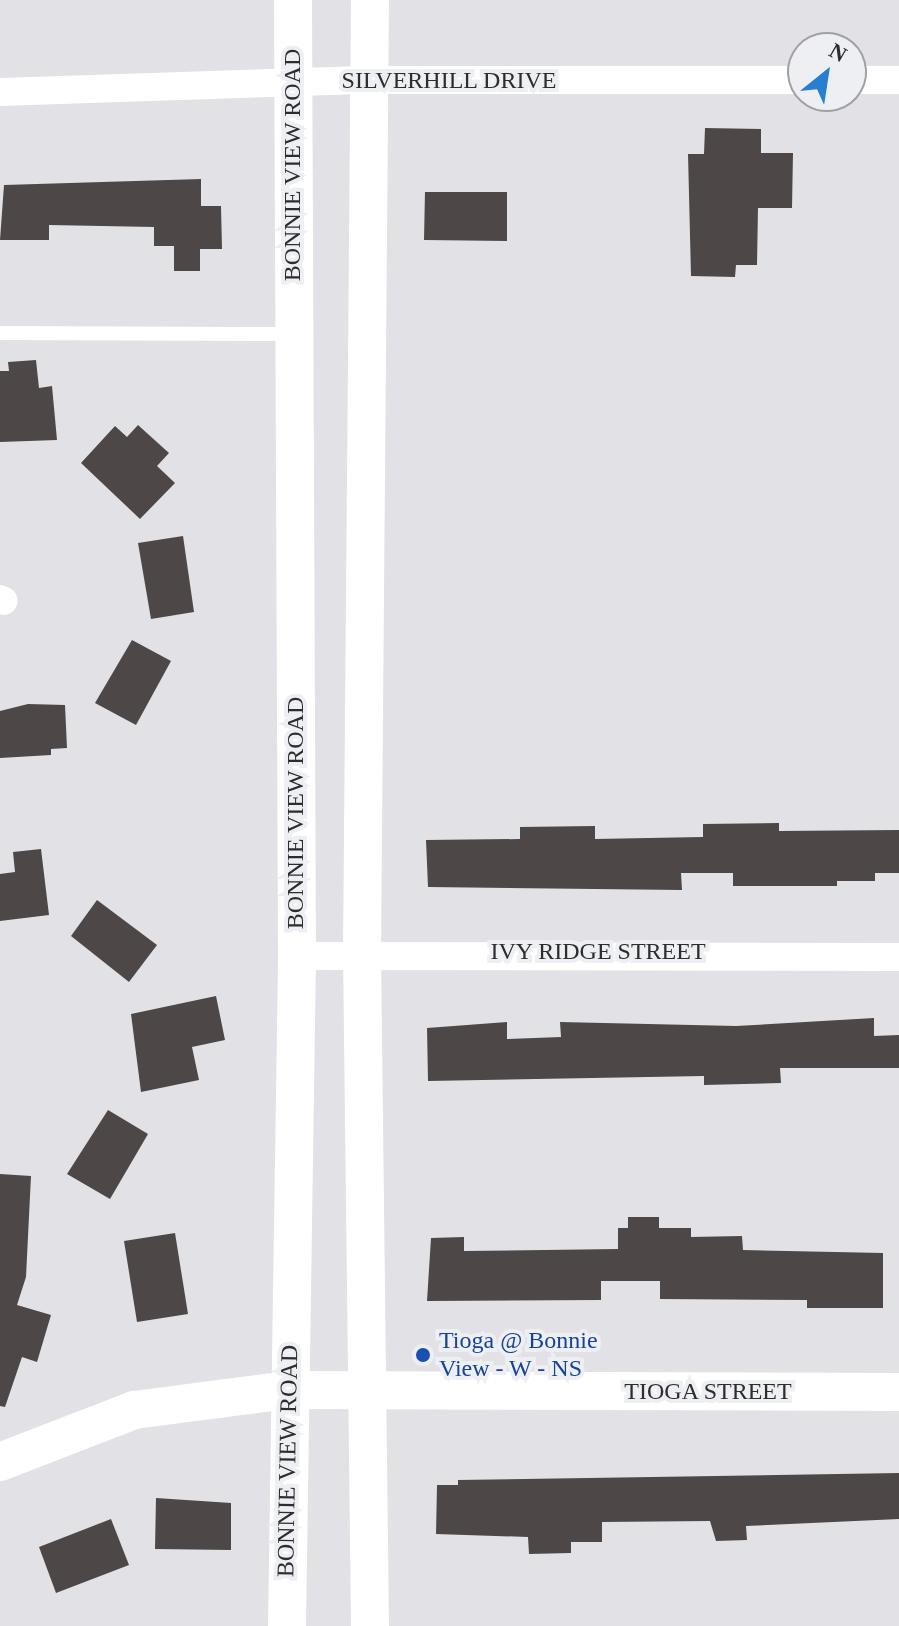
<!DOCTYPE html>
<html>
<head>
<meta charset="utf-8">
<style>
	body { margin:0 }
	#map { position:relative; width:899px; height:1626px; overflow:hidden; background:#e1e1e6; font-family:Georgia,serif }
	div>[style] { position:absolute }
	.building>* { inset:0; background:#4d4847 }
	.lane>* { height:14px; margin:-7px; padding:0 7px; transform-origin:7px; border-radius:7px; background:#fff }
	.street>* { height:28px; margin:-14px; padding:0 14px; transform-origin:14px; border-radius:14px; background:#fff }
	.secondary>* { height:38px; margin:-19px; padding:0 19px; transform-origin:19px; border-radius:19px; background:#fff }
	.dots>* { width:22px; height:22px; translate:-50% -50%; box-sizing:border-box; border:4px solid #eeeff3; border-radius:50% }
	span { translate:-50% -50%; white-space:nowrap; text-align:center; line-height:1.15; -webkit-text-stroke:8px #eeeff3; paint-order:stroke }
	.street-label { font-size:24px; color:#2d2d2f }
	.transit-label { font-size:24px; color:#164399 }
	.left { translate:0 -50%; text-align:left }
	.north { position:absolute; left:787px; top:32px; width:80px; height:80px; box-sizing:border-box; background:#eeeff3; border:2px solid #a1a1a5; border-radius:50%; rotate:30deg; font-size:22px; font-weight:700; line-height:32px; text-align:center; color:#2d2d2f }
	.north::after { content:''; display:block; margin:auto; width:28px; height:36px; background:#2780cd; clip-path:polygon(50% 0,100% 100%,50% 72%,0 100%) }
</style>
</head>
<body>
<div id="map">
	<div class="building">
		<i style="clip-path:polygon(705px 128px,761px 129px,761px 153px,793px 153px,792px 208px,758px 208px,757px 265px,736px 265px,735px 277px,691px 276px,688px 154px,704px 154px)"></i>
		<i style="clip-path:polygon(201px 179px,201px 206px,221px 206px,222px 249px,200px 249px,200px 271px,174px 271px,174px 246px,154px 246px,154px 227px,49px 225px,49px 240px,0 240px,4px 185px)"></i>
		<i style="clip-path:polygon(425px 192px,507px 192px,507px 241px,424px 240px)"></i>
		<i style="clip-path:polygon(36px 360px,39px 388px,52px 386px,57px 440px,0 442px,0 371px,9px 371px,8px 362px)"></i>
		<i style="clip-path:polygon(138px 425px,169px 453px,157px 466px,175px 483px,140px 519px,81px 463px,115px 426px,127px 437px)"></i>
		<i style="clip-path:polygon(183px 536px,194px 612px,151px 619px,138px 543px)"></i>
		<i style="clip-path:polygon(132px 640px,171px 661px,136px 725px,95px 703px)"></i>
		<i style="clip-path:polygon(28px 704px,65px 705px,67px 748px,51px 749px,51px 755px,0 758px,0 711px)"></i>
		<i style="clip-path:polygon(779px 823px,779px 831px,899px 830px,899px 873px,875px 873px,875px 881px,837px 881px,837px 886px,733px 886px,733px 873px,681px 873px,682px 890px,428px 887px,426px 840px,520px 839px,520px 827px,595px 826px,595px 839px,703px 837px,703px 824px)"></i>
		<i style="clip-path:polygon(41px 849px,49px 915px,0 921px,0 874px,15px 872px,13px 852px)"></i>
		<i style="clip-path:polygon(97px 900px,157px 945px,129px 982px,71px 936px)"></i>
		<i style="clip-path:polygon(216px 996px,225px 1040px,192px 1047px,199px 1080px,141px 1092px,131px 1014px)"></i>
		<i style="clip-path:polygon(874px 1018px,874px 1036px,899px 1035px,899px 1068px,780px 1068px,781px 1083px,704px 1085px,704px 1076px,428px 1081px,427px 1028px,507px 1022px,507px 1039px,561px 1037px,560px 1022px,736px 1026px)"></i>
		<i style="clip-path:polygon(108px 1110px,148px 1134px,110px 1199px,67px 1174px)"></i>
		<i style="clip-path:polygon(0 1174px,31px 1176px,26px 1277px,17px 1305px,51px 1315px,37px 1362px,22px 1357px,5px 1407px,0 1406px)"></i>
		<i style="clip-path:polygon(628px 1217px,659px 1217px,659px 1228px,691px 1228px,691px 1237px,742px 1236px,743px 1250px,883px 1253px,883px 1308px,807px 1308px,807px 1300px,660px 1299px,660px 1281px,601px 1281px,601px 1300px,427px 1301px,431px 1238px,464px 1237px,464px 1251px,618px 1249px,618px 1228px,628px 1228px)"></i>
		<i style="clip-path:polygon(175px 1233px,188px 1314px,137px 1322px,124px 1241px)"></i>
		<i style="clip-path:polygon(899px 1473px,899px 1519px,746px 1526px,747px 1540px,716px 1541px,710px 1521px,602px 1522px,602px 1542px,571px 1542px,571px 1553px,529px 1554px,528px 1537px,436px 1534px,437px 1485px,458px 1485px,458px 1480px)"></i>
		<i style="clip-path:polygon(156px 1498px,231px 1503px,231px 1550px,155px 1549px)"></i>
		<i style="clip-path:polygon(111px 1519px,129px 1565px,56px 1593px,39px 1547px)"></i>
	</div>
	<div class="lane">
		<i style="left:0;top:333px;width:293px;rotate:0.2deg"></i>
	</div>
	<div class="street">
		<i style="left:851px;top:80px;width:48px"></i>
		<i style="left:0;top:92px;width:370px;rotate:-1.9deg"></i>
		<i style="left:370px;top:80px;width:433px"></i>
		<i style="left:0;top:599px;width:4px;rotate:27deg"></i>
		<i style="left:297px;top:956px;width:602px;rotate:0.1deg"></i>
	</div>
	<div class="secondary">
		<i style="left:0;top:1462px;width:144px;rotate:-21.2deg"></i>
		<i style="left:134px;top:1410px;width:156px;rotate:-7.4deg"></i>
		<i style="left:289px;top:1390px;width:610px;rotate:0.19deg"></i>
		<i style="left:287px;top:1626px;width:670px;rotate:-89.14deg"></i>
		<i style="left:297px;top:956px;width:956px;rotate:-90.24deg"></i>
		<i style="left:370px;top:1626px;width:672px;rotate:-90.68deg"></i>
		<i style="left:362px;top:954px;width:954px;rotate:-89.52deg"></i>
	</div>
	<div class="dots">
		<i style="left:423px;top:1355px;background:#1a4fb4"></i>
	</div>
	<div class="street-label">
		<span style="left:449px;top:81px">SILVERHILL DRIVE</span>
		<span style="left:293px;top:165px;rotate:-90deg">BONNIE VIEW ROAD</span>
		<span style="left:296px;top:813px;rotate:-90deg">BONNIE VIEW ROAD</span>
		<span style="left:598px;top:952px">IVY RIDGE STREET</span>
		<span style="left:708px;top:1392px">TIOGA STREET</span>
		<span style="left:288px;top:1461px;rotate:-89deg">BONNIE VIEW ROAD</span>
	</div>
	<div class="transit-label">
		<span class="left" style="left:439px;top:1355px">Tioga @ Bonnie<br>View - W - NS</span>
	</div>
	<div class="north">N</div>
</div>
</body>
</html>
